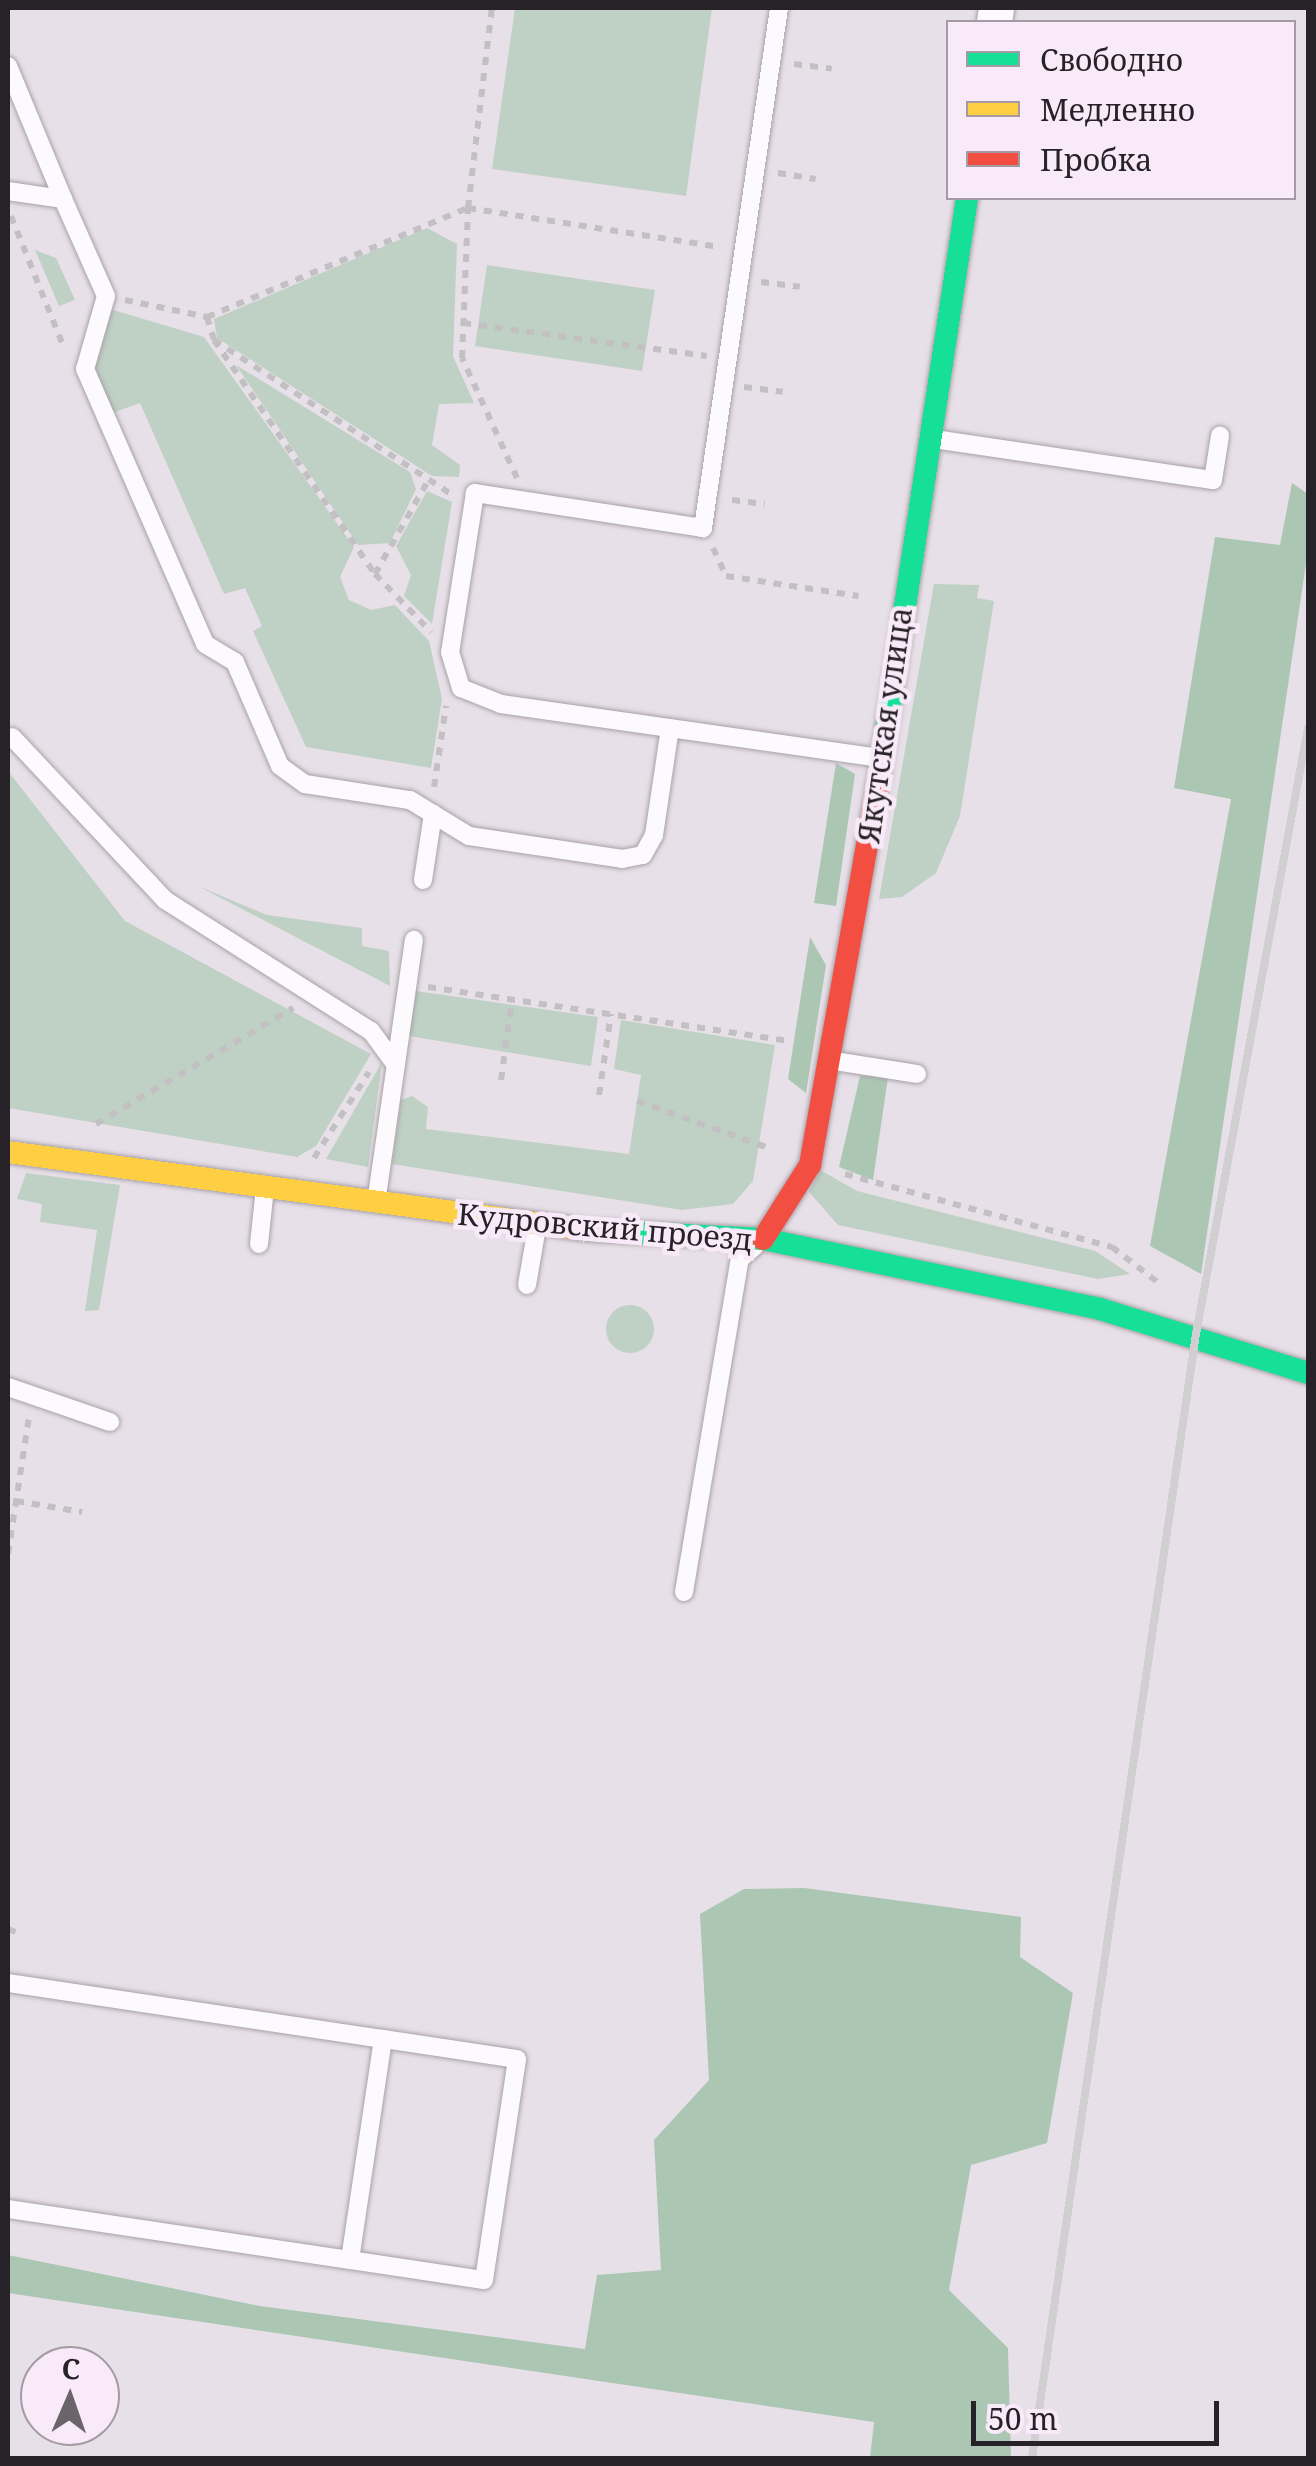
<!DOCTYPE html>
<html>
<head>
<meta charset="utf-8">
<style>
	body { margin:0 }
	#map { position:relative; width:1316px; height:2466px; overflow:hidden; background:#e8e0e8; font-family:"Noto Serif",serif }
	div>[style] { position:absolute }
	.green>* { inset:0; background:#bfd0c4 }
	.round { border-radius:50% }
	.forest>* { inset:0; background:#acc6b4 }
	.path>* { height:6px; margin-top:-3px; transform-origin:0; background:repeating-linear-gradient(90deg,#c3c0c3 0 8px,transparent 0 16px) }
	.roads { filter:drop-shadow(0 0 2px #a8a2a8) drop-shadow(0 0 2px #a8a2a8) }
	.lane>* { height:18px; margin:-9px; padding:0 9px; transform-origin:9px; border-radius:9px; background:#fcfafc }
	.street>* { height:35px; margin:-17.5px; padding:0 17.5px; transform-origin:17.5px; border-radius:17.5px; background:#fcfafc }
	.fast>* { height:22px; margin:-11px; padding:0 11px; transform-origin:11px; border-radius:11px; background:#16e098 }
	.slow>* { height:22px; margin:-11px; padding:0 11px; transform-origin:11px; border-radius:11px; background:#ffcf43 }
	.jam>* { height:22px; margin:-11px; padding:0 11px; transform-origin:11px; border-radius:11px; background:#f24e42 }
	.rail>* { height:8px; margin:-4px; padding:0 4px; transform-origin:4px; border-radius:4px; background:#d2cfd2 }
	span { translate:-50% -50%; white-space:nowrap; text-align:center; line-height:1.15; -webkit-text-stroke:9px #f8eaf8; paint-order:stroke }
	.street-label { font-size:30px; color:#272227 }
	.frame { position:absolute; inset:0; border:10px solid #272227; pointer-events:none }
	.legend { position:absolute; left:946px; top:20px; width:350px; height:180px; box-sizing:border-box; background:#f8eaf8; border:2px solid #a49aa4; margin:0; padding:12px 18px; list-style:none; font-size:30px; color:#272227 }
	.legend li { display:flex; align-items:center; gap:20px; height:50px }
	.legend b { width:50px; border:2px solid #a49aa4 }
	.north { position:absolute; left:20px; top:2346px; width:100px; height:100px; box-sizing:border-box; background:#f8eaf8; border:2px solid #a49aa4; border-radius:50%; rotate:2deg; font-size:28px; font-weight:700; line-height:40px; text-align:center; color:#272227 }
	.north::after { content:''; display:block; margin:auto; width:35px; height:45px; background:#6b646b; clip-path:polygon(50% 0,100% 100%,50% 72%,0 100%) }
	.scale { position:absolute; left:971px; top:2401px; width:248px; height:45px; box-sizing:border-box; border:5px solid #272227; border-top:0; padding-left:12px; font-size:30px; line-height:35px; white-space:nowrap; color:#272227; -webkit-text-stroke:8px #f8eaf8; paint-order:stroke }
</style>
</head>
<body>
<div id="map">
	<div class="green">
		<i style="clip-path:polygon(515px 8px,712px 8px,686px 196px,492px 169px)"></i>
		<i style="clip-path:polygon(427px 228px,457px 244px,453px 356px,474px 403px,439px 404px,432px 445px,460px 465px,459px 477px,432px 476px,217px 338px,214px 319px)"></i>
		<i style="clip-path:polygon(35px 250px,56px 258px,75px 300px,59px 306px)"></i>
		<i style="clip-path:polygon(487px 265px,655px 290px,642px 371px,475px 346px)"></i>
		<i style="clip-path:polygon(110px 309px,204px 337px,354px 547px,340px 577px,349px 600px,371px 610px,395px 605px,429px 641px,442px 699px,431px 768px,306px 747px,253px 631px,262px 626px,245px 588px,224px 594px,140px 403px,113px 413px,94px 365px)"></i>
		<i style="clip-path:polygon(236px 365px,410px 472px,416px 489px,390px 543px,358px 545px)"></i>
		<i style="clip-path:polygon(427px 491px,452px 502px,432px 624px,404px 596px,411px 575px,396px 546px)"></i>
		<i style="clip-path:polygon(934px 584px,979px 585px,977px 598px,994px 601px,960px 816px,936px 873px,902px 897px,879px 899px)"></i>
		<i style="clip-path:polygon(8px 771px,125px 921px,371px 1054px,316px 1146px,297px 1157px,8px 1108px)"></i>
		<i style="clip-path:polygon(198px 886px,267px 915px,362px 928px,362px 946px,389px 951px,390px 986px)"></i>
		<i style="clip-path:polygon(416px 991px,598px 1017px,591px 1066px,409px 1036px)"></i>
		<i style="clip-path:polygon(621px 1020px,775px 1045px,753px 1181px,733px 1204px,682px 1210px,392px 1164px,401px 1100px,412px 1096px,428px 1107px,426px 1129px,629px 1154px,641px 1075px,614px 1069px)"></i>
		<i style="clip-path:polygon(382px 1062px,368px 1167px,326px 1159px)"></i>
		<i style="clip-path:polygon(820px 1170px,857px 1191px,1095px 1251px,1130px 1274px,1098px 1279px,838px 1225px,809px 1192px)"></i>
		<i style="clip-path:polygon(26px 1173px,120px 1185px,99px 1310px,85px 1311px,97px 1230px,40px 1222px,42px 1204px,17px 1199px)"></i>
		<i class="round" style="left:606px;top:1305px;width:48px;height:48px"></i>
	</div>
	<div class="forest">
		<i style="clip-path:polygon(1292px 483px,1308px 494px,1308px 550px,1201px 1274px,1150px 1246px,1231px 799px,1174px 788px,1215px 537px,1280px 545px)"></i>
		<i style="clip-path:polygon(836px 763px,855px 774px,836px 906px,814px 903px)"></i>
		<i style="clip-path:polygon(810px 937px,826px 965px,806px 1093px,788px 1079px)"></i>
		<i style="clip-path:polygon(860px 1076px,888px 1077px,873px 1180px,839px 1167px)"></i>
		<i style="clip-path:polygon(804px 1888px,1021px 1917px,1020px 1957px,1073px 1993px,1047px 2143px,971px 2165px,949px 2290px,1008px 2348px,1011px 2458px,870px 2458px,874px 2422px,8px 2293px,8px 2255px,260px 2306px,585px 2349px,597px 2275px,661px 2270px,654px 2140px,709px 2080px,700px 1914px,744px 1889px)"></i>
	</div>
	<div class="path">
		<i style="left:794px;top:64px;width:38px;rotate:7deg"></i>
		<i style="left:778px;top:173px;width:38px;rotate:9deg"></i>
		<i style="left:11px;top:216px;width:142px;rotate:68.1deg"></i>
		<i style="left:761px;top:282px;width:39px;rotate:7deg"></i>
		<i style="left:125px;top:300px;width:84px;rotate:11.7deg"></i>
		<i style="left:207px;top:317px;width:283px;rotate:-22.7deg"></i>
		<i style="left:468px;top:208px;width:201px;rotate:-83.2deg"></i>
		<i style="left:207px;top:317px;width:24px;rotate:73deg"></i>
		<i style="left:214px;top:340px;width:285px;rotate:33deg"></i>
		<i style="left:463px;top:323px;width:246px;rotate:7.7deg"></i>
		<i style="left:214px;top:340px;width:284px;rotate:55.5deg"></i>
		<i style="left:375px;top:574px;width:81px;rotate:46deg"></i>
		<i style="left:744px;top:387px;width:39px;rotate:7deg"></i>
		<i style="left:517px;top:478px;width:132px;rotate:-114.6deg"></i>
		<i style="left:462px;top:358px;width:150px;rotate:-87.7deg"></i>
		<i style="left:468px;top:208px;width:256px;rotate:8.8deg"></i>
		<i style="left:732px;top:500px;width:33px;rotate:7deg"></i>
		<i style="left:713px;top:548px;width:31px;rotate:65deg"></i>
		<i style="left:726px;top:576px;width:134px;rotate:8.6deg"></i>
		<i style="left:375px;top:574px;width:109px;rotate:-60.4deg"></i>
		<i style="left:434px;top:787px;width:82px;rotate:-81.6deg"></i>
		<i style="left:428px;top:987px;width:364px;rotate:8.5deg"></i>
		<i style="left:501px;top:1080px;width:81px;rotate:-82.2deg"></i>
		<i style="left:599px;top:1095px;width:82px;rotate:-81.6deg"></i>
		<i style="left:637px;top:1101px;width:143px;rotate:19.6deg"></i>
		<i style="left:96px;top:1124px;width:229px;rotate:-30.5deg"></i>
		<i style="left:314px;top:1158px;width:102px;rotate:-57.4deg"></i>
		<i style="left:845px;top:1174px;width:277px;rotate:15.3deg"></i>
		<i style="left:1112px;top:1247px;width:61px;rotate:37.6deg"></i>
		<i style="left:16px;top:1501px;width:67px;rotate:9.5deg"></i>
		<i style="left:8px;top:1554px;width:139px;rotate:-81.3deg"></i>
		<i style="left:8px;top:1929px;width:9px;rotate:21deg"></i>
	</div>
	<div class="roads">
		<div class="lane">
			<i style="left:779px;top:8px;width:526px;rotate:98.32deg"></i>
			<i style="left:703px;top:528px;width:231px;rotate:-171.3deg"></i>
			<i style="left:475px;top:493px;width:161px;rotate:98.9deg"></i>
			<i style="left:450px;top:652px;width:38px;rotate:73deg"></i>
			<i style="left:461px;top:688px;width:43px;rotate:21.8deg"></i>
			<i style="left:501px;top:704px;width:382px;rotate:8.1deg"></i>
			<i style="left:8px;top:66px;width:144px;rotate:67.5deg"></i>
			<i style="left:8px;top:191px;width:56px;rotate:8.3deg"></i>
			<i style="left:63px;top:199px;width:106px;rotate:66.1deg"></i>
			<i style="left:106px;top:296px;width:76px;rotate:106deg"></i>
			<i style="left:85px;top:369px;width:300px;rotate:66.4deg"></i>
			<i style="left:205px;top:644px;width:35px;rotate:31deg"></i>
			<i style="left:235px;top:662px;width:113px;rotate:66.6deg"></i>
			<i style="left:280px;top:766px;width:31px;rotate:36deg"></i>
			<i style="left:305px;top:784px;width:106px;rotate:8.7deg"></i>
			<i style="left:410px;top:800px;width:69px;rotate:31.4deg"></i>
			<i style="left:469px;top:836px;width:155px;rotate:8.5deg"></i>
			<i style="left:622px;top:859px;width:21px;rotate:-11deg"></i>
			<i style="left:643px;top:855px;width:23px;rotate:-61deg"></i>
			<i style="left:654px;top:835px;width:108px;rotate:-81.5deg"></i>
			<i style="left:934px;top:439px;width:282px;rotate:8.4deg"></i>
			<i style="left:1213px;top:480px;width:45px;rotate:-81deg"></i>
			<i style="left:12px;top:737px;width:224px;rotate:46.8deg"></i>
			<i style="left:165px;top:900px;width:244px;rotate:32.5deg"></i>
			<i style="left:371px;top:1031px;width:42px;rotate:53.7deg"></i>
			<i style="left:423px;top:880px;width:67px;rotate:-81.4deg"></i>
			<i style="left:835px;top:1061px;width:83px;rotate:9deg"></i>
			<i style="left:376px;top:1203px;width:266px;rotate:-81.8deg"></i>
			<i style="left:259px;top:1244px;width:56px;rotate:-83.9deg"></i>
			<i style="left:527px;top:1285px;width:59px;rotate:-80.2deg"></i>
			<i style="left:8px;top:1387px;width:108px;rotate:18.9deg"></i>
			<i style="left:684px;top:1592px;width:338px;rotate:-80.5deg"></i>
			<i style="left:740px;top:1259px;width:20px;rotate:-41deg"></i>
			<i style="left:8px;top:1983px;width:379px;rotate:8.5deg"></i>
			<i style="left:383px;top:2039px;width:223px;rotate:98.5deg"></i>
			<i style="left:350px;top:2260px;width:346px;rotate:-171.5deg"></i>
			<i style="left:350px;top:2260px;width:135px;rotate:8.5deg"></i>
			<i style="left:484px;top:2280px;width:223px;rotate:-81.5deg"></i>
			<i style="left:517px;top:2059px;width:135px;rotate:-171.5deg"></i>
		</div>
		<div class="street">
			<i style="left:994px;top:22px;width:14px;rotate:-82deg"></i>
		</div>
		<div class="fast">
			<i style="left:878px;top:784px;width:593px;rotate:-81.36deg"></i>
			<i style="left:587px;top:1230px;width:176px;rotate:2.9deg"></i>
			<i style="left:763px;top:1239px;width:344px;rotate:11.7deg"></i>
			<i style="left:1100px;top:1309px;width:218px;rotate:17.1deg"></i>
		</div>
		<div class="slow">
			<i style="left:8px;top:1152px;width:584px;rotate:7.67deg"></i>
		</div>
		<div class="jam">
			<i style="left:763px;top:1239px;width:88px;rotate:-57.6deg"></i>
			<i style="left:810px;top:1165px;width:387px;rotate:-79.9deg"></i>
		</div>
	</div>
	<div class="rail">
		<i style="left:1032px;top:2458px;width:1136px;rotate:-81.7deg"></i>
		<i style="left:1196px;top:1334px;width:616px;rotate:-79.53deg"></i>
	</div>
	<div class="street-label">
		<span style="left:885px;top:725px;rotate:-82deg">Якутская улица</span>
		<span style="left:605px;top:1227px;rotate:5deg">Кудровский проезд</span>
	</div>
	<div class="frame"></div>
	<ul class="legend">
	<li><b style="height:12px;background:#16e098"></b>Свободно</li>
	<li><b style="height:12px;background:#ffcf43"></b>Медленно</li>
	<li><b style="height:12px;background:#f24e42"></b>Пробка</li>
	</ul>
	<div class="north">С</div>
	<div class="scale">50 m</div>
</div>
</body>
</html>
